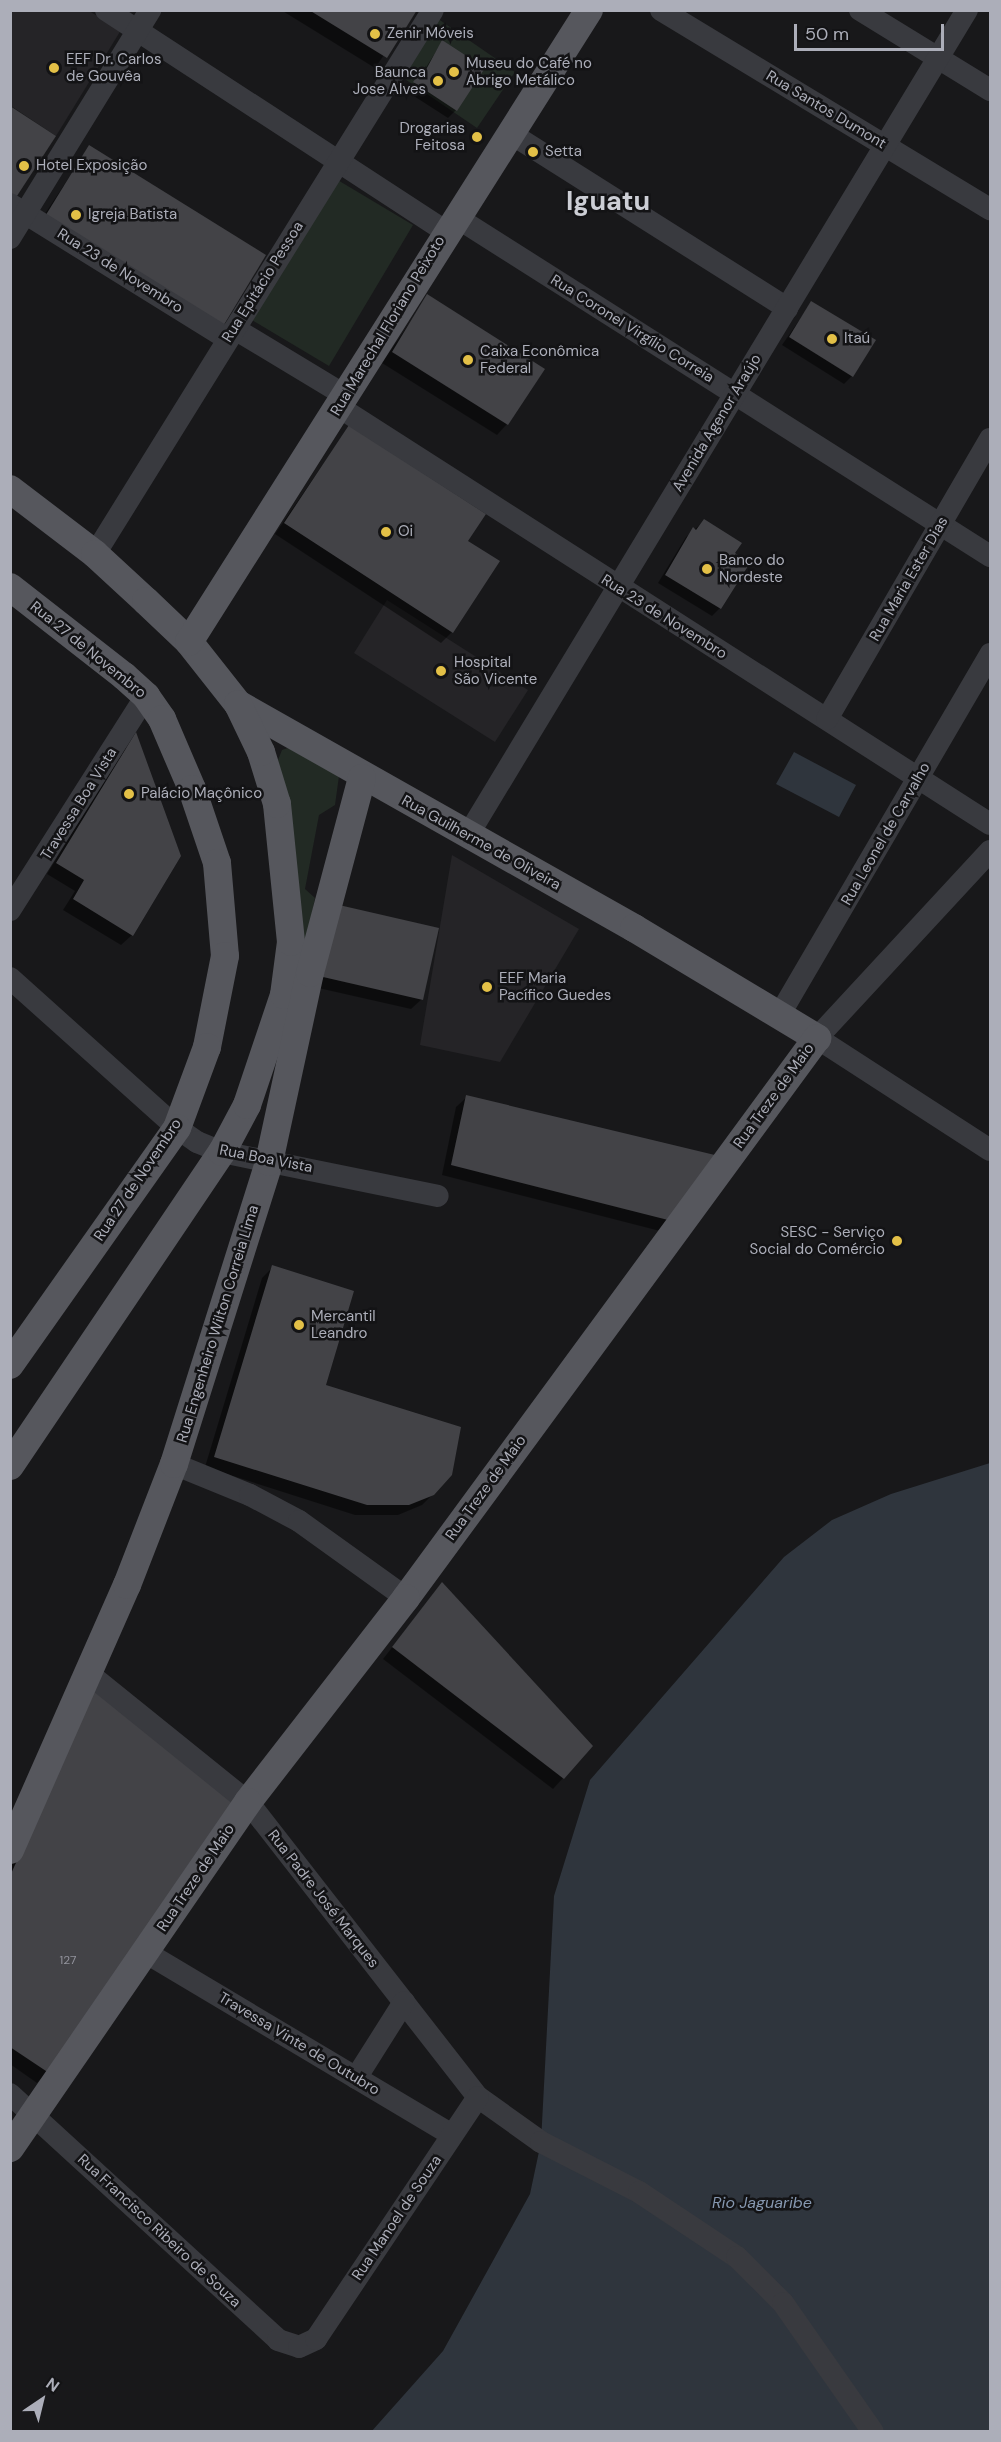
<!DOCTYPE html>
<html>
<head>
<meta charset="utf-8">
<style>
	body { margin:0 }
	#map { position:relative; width:1001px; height:2442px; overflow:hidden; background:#18181a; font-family:"DM Sans",sans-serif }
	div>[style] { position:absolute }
	.built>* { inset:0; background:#252427 }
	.green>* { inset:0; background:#222a24 }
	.water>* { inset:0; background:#2f353d }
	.shadow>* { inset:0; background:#0007 }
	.building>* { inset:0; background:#434347 }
	.minor>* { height:22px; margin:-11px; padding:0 11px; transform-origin:11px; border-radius:11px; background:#393a3f }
	.major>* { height:28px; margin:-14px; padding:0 14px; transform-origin:14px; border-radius:14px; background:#56575d }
	.dots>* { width:16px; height:16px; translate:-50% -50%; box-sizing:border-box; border:3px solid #131315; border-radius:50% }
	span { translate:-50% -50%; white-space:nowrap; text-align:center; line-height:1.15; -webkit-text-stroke:5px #131315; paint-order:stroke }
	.number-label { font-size:12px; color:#92939c }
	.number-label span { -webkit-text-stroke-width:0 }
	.poi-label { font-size:15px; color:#acaeb9 }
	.left { translate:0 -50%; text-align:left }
	.right { translate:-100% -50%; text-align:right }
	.street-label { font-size:15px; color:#acaeb9 }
	.water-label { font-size:16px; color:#8698b0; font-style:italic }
	.town-label { font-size:27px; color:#ccced5; font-weight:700 }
	.frame { position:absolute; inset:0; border:12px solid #acaeb9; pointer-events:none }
	.north { position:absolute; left:12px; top:2370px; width:60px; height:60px; -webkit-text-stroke:4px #131315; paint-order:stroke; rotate:35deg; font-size:16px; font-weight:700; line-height:24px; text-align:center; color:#acaeb9 }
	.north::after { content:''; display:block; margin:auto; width:21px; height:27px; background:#acaeb9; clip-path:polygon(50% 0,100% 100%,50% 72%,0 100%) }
	.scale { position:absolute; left:794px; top:24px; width:150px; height:27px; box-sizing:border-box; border:3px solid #acaeb9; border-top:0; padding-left:8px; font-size:18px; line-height:21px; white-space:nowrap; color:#acaeb9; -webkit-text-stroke:4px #131315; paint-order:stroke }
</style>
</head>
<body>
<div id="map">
	<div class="built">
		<i style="clip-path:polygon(10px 11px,89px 11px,121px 30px,56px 136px,11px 106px)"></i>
		<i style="clip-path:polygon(387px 600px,528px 690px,495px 742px,354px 653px)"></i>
		<i style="clip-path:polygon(452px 855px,579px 929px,500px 1062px,420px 1045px)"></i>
	</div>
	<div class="green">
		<i style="clip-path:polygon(434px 16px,515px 72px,477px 128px,396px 73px)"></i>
		<i style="clip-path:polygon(336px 179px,413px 225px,329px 366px,252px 320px)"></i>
		<i style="clip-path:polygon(288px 748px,339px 776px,335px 805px,319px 815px,305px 889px,315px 898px,293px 1007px,278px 760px,282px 750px)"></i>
	</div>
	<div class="water">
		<i style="clip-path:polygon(794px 752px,856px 785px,839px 817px,776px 784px)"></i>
		<i style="clip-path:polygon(990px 1463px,990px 2431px,371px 2432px,443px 2351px,530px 2194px,541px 2142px,554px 1896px,590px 1780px,784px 1557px,832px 1520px,891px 1494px)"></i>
	</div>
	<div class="shadow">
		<i style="clip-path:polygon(281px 10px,415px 10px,375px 68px)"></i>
		<i style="clip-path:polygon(442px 42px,456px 110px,448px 118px,406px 91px,418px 80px)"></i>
		<i style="clip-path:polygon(89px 147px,264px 256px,37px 226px)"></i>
		<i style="clip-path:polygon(428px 296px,507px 424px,497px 435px,382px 363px)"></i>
		<i style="clip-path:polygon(812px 302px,852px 376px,844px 384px,782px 345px)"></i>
		<i style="clip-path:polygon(349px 427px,466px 541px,452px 632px,441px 643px,275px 534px)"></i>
		<i style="clip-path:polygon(704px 521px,733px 553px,720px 608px,712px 616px,658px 583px,686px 537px)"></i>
		<i style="clip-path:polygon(126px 744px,132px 935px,121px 945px,63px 910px,75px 891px,47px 874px)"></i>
		<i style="clip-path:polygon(329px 917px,422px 999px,411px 1009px,314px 987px)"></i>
		<i style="clip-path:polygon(467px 1097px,716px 1157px,660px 1231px,442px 1175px,456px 1107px)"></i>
		<i style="clip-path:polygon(273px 1267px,324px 1386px,433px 1494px,422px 1505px,398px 1515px,355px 1515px,205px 1467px,262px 1278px)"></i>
		<i style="clip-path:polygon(442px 1584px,563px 1778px,553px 1789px,383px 1659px)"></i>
		<i style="clip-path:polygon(84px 1702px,47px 2072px,37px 2083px,10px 2064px,10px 1866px)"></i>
	</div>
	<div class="building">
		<i style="clip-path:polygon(309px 10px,417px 10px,387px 58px)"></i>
		<i style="clip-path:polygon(442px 40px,485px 68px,457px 111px,413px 82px,417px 77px,421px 79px)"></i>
		<i style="clip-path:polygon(10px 106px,56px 136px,15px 199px,10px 196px)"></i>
		<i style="clip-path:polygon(89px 145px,266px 255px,222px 328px,44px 218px)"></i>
		<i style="clip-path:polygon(427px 294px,545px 369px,508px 425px,392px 352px)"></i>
		<i style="clip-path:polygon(811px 301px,876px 340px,853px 377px,789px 337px)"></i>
		<i style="clip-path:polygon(349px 425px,486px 514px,468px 541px,500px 561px,453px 633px,284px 523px)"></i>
		<i style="clip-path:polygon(704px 519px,742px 543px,735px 553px,750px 563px,721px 609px,665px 575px,693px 527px,696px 530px)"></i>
		<i style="clip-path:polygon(136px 732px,181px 856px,133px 936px,73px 899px,84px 880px,56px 863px)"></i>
		<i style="clip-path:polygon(339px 905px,439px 928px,423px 1000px,323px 977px)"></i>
		<i style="clip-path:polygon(466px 1095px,719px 1156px,672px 1221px,451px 1165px)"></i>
		<i style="clip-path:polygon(272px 1265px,354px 1291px,326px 1385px,461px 1427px,452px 1475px,434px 1495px,409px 1505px,367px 1505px,214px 1457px)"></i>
		<i style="clip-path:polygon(442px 1582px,593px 1746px,564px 1779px,392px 1647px)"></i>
		<i style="clip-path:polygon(94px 1690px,235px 1801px,49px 2073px,10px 2047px,10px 1876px)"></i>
	</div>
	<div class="minor">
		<i style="left:106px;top:10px;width:406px;rotate:33.1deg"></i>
		<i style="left:661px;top:10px;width:385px;rotate:31.2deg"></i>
		<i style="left:860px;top:10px;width:153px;rotate:31.6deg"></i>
		<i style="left:510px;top:133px;width:328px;rotate:32.3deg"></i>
		<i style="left:10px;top:204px;width:256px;rotate:31.8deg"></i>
		<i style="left:456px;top:217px;width:633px;rotate:32.41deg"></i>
		<i style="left:10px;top:238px;width:268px;rotate:-58.4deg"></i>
		<i style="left:235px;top:329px;width:130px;rotate:31.1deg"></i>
		<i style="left:339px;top:407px;width:773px;rotate:32.64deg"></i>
		<i style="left:95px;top:554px;width:640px;rotate:-58.15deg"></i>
		<i style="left:827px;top:719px;width:324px;rotate:-59.8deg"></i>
		<i style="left:468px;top:835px;width:964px;rotate:-58.83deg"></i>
		<i style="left:990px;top:851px;width:255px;rotate:132.8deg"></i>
		<i style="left:817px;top:1038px;width:206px;rotate:32.9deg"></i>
		<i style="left:10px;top:910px;width:254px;rotate:-57.6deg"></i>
		<i style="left:10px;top:978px;width:224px;rotate:41.9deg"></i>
		<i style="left:177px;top:1128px;width:24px;rotate:35deg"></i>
		<i style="left:197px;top:1142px;width:27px;rotate:22deg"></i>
		<i style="left:222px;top:1152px;width:220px;rotate:11.5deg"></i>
		<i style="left:780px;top:1014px;width:417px;rotate:-59.7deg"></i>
		<i style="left:174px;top:1464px;width:82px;rotate:22.2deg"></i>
		<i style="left:250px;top:1495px;width:55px;rotate:28deg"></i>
		<i style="left:299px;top:1521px;width:132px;rotate:35.7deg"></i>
		<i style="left:88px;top:1673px;width:206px;rotate:38.9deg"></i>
		<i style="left:248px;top:1802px;width:374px;rotate:52.1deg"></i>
		<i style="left:478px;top:2097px;width:77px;rotate:35.5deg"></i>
		<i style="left:541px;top:2142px;width:110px;rotate:27deg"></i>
		<i style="left:639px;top:2192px;width:118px;rotate:33.6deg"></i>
		<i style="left:737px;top:2257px;width:65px;rotate:45deg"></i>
		<i style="left:783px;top:2303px;width:157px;rotate:55.1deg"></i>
		<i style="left:145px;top:1952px;width:357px;rotate:30.8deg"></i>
		<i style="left:356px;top:2078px;width:90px;rotate:-57.7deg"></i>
		<i style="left:10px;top:2094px;width:364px;rotate:42.5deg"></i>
		<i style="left:278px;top:2340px;width:22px;rotate:18deg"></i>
		<i style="left:299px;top:2347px;width:19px;rotate:-25deg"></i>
		<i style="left:316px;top:2339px;width:291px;rotate:-56.2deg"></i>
	</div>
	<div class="major">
		<i style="left:10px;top:489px;width:107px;rotate:37.4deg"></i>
		<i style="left:95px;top:554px;width:69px;rotate:42.7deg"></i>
		<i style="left:146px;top:601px;width:59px;rotate:43.6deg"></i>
		<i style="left:189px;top:642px;width:79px;rotate:51.7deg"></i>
		<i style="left:238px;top:704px;width:455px;rotate:29.5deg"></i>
		<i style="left:634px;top:928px;width:214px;rotate:31deg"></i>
		<i style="left:817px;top:1038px;width:695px;rotate:126.28deg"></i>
		<i style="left:406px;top:1598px;width:258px;rotate:127.8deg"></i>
		<i style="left:248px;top:1802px;width:420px;rotate:124.5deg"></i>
		<i style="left:10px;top:587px;width:145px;rotate:38deg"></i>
		<i style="left:124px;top:676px;width:30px;rotate:42deg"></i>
		<i style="left:146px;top:696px;width:28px;rotate:55deg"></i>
		<i style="left:162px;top:719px;width:76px;rotate:66.8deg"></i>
		<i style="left:192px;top:789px;width:78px;rotate:71.3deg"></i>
		<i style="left:217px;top:863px;width:93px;rotate:85.1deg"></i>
		<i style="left:225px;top:956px;width:93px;rotate:101.2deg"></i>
		<i style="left:207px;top:1047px;width:86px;rotate:110.3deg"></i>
		<i style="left:177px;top:1128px;width:290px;rotate:125.2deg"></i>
		<i style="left:189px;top:642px;width:748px;rotate:-57.67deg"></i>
		<i style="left:10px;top:1466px;width:379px;rotate:-56deg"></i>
		<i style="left:222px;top:1152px;width:53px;rotate:-62deg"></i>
		<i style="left:247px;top:1105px;width:116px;rotate:-71.4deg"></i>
		<i style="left:284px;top:995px;width:53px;rotate:-82.5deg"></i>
		<i style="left:291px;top:942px;width:139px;rotate:-95.8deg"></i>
		<i style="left:277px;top:804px;width:54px;rotate:-107.1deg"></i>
		<i style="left:261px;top:752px;width:53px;rotate:-115.6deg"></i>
		<i style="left:10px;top:1850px;width:290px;rotate:-66.2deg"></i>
		<i style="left:127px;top:1585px;width:130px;rotate:-68.8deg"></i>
		<i style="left:174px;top:1464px;width:317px;rotate:-72.5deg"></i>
		<i style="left:269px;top:1162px;width:193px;rotate:-77.8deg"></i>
		<i style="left:310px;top:973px;width:202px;rotate:-75.1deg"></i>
	</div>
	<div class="dots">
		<i style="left:375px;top:34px;background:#e3c047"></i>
		<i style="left:54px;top:68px;background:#e3c047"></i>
		<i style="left:454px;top:72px;background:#e3c047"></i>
		<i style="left:438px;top:81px;background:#e3c047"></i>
		<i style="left:477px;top:137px;background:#e3c047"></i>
		<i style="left:533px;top:152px;background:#e3c047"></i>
		<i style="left:24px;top:166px;background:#e3c047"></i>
		<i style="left:76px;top:215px;background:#e3c047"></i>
		<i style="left:832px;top:339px;background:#e3c047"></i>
		<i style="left:468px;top:360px;background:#e3c047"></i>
		<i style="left:386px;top:532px;background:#e3c047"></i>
		<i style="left:707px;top:569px;background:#e3c047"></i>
		<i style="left:441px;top:671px;background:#e3c047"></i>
		<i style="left:129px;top:794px;background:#e3c047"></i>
		<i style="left:487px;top:987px;background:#e3c047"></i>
		<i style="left:897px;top:1241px;background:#e3c047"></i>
		<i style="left:299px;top:1325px;background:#e3c047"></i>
	</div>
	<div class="number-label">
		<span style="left:68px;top:1961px">127</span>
	</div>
	<div class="poi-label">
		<span class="left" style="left:387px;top:34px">Zenir Móveis</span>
		<span class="left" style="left:66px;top:68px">EEF Dr. Carlos<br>de Gouvêa</span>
		<span class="left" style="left:466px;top:72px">Museu do Café no<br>Abrigo Metálico</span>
		<span class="right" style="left:426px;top:81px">Baunca<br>Jose Alves</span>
		<span class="right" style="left:465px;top:137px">Drogarias<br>Feitosa</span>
		<span class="left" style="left:545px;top:152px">Setta</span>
		<span class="left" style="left:36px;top:166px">Hotel Exposição</span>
		<span class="left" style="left:88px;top:215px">Igreja Batista</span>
		<span class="left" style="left:844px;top:339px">Itaú</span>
		<span class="left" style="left:480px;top:360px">Caixa Econômica<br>Federal</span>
		<span class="left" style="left:398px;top:532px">Oi</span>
		<span class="left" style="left:719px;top:569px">Banco do<br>Nordeste</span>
		<span class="left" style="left:454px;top:671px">Hospital<br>São Vicente</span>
		<span class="left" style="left:141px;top:794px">Palácio Maçônico</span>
		<span class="left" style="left:499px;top:987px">EEF Maria<br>Pacífico Guedes</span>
		<span class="right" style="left:885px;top:1241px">SESC - Serviço<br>Social do Comércio</span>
		<span class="left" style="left:311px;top:1325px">Mercantil<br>Leandro</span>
	</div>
	<div class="street-label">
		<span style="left:826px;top:110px;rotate:31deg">Rua Santos Dumont</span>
		<span style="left:120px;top:271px;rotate:32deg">Rua 23 de Novembro</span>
		<span style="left:263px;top:282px;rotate:-58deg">Rua Epitácio Pessoa</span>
		<span style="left:388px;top:326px;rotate:-59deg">Rua Marechal Floriano Peixoto</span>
		<span style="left:632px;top:329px;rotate:32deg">Rua Coronel Virgílio Correia</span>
		<span style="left:717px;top:423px;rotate:-59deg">Avenida Agenor Araújo</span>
		<span style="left:909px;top:579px;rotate:-60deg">Rua Maria Ester Dias</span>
		<span style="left:664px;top:617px;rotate:32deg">Rua 23 de Novembro</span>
		<span style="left:88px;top:650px;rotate:39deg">Rua 27 de Novembro</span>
		<span style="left:79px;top:804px;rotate:-58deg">Travessa Boa Vista</span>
		<span style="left:886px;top:834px;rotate:-60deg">Rua Leonel de Carvalho</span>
		<span style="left:481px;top:843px;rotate:29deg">Rua Guilherme de Oliveira</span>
		<span style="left:774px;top:1096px;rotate:-54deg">Rua Treze de Maio</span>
		<span style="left:266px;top:1159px;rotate:11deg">Rua Boa Vista</span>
		<span style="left:138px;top:1180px;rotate:-56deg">Rua 27 de Novembro</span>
		<span style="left:218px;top:1324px;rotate:-73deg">Rua Engenheiro Wilton Correia Lima</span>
		<span style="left:486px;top:1488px;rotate:-54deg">Rua Treze de Maio</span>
		<span style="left:196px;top:1878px;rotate:-56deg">Rua Treze de Maio</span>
		<span style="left:323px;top:1899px;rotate:52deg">Rua Padre José Marques</span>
		<span style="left:299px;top:2044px;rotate:31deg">Travessa Vinte de Outubro</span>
		<span style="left:397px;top:2218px;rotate:-56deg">Rua Manoel de Souza</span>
		<span style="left:159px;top:2231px;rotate:43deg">Rua Francisco Ribeiro de Souza</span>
	</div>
	<div class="water-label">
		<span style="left:762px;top:2203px">Rio Jaguaribe</span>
	</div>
	<div class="town-label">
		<span style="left:608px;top:201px">Iguatu</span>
	</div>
	<div class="frame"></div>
	<div class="north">N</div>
	<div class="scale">50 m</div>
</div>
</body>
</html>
